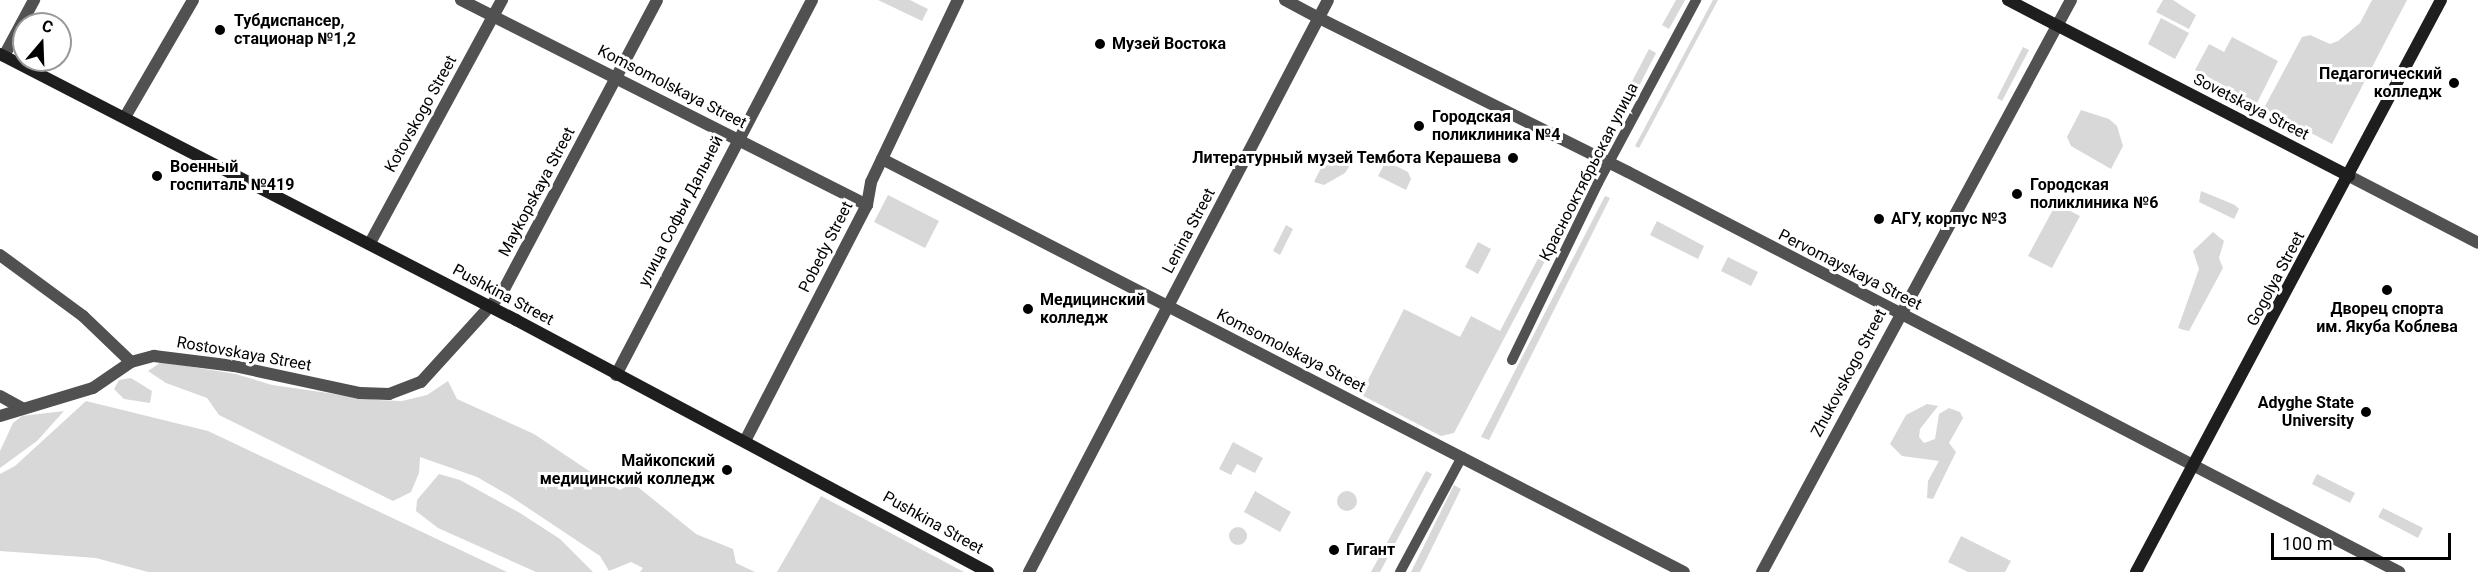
<!DOCTYPE html>
<html>
<head>
<meta charset="utf-8">
<style>
	body { margin:0 }
	#map { position:relative; width:2478px; height:572px; overflow:hidden; background:#fff; font-family:Roboto,sans-serif }
	div>[style] { position:absolute }
	.green>* { inset:0; background:#d8d8d8 }
	.round { border-radius:50% }
	.pedestrian>* { height:10px; margin:-5px; padding:0 5px; transform-origin:5px; border-radius:5px; background:#515151 }
	.minor>* { height:12px; margin:-6px; padding:0 6px; transform-origin:6px; border-radius:6px; background:#515151 }
	.tertiary>* { height:12px; margin:-6px; padding:0 6px; transform-origin:6px; border-radius:6px; background:#515151 }
	.secondary>* { height:12px; margin:-6px; padding:0 6px; transform-origin:6px; border-radius:6px; background:#1e1e1e }
	.dots>* { width:16px; height:16px; translate:-50% -50%; box-sizing:border-box; border:3px solid #fff; border-radius:50% }
	span { translate:-50% -50%; white-space:nowrap; text-align:center; line-height:1.15; -webkit-text-stroke:6px #fff; paint-order:stroke }
	.poi-label { font-size:16px; color:#000; font-weight:700 }
	.left { translate:0 -50%; text-align:left }
	.right { translate:-100% -50%; text-align:right }
	.street-label { font-size:16px; color:#000 }
	.north { position:absolute; left:12px; top:12px; width:60px; height:60px; box-sizing:border-box; background:#fff; border:2px solid #999; border-radius:50%; rotate:19deg; font-size:16px; font-weight:700; line-height:24px; text-align:center; color:#000 }
	.north::after { content:''; display:block; margin:auto; width:21px; height:27px; background:#000; clip-path:polygon(50% 0,100% 100%,50% 72%,0 100%) }
	.scale { position:absolute; left:2271px; top:533px; width:180px; height:27px; box-sizing:border-box; border:3px solid #000; border-top:0; padding-left:8px; font-size:18px; line-height:21px; white-space:nowrap; color:#000; -webkit-text-stroke:4px #fff; paint-order:stroke }
</style>
</head>
<body>
<div id="map">
	<div class="green">
		<i style="clip-path:polygon(878px 0,910px 0,928px 9px,922px 21px)"></i>
		<i style="clip-path:polygon(1676px 0,1685px 0,1669px 29px,1662px 25px)"></i>
		<i style="clip-path:polygon(1713px 0,1718px 0,1639px 148px,1635px 146px)"></i>
		<i style="clip-path:polygon(2163px 0,2173px 0,2196px 15px,2189px 29px,2156px 12px)"></i>
		<i style="clip-path:polygon(2372px 0,2407px 0,2332px 144px,2264px 108px,2302px 37px,2310px 35px,2330px 44px,2338px 41px,2360px 23px)"></i>
		<i style="clip-path:polygon(2161px 18px,2189px 33px,2175px 59px,2148px 44px)"></i>
		<i style="clip-path:polygon(2232px 37px,2278px 61px,2257px 103px,2195px 70px,2209px 44px,2224px 52px)"></i>
		<i style="clip-path:polygon(2023px 47px,2029px 50px,2002px 101px,1997px 98px)"></i>
		<i style="clip-path:polygon(1649px 49px,1656px 53px,1623px 117px,1616px 112px)"></i>
		<i style="clip-path:polygon(2081px 110px,2109px 119px,2117px 126px,2123px 146px,2111px 169px,2071px 146px,2067px 137px)"></i>
		<i style="clip-path:polygon(1341px 156px,1352px 162px,1345px 173px,1324px 185px,1314px 182px,1322px 166px)"></i>
		<i style="clip-path:polygon(1386px 161px,1408px 172px,1411px 179px,1406px 190px,1378px 176px)"></i>
		<i style="clip-path:polygon(2201px 191px,2235px 205px,2239px 209px,2234px 219px,2199px 202px)"></i>
		<i style="clip-path:polygon(1573px 192px,1580px 195px,1454px 433px,1441px 436px,1336px 382px,1342px 370px,1367px 382px,1404px 309px,1460px 337px,1471px 316px,1500px 331px)"></i>
		<i style="clip-path:polygon(888px 195px,939px 221px,925px 248px,874px 222px)"></i>
		<i style="clip-path:polygon(1605px 196px,1610px 198px,1489px 440px,1481px 437px)"></i>
		<i style="clip-path:polygon(2056px 204px,2080px 216px,2052px 268px,2028px 256px)"></i>
		<i style="clip-path:polygon(1657px 221px,1704px 246px,1698px 259px,1650px 235px)"></i>
		<i style="clip-path:polygon(1286px 225px,1293px 229px,1280px 255px,1273px 251px)"></i>
		<i style="clip-path:polygon(2213px 232px,2224px 241px,2219px 258px,2223px 268px,2189px 331px,2184px 330px,2178px 328px,2199px 269px,2193px 251px)"></i>
		<i style="clip-path:polygon(1478px 242px,1491px 249px,1478px 274px,1465px 267px)"></i>
		<i style="clip-path:polygon(1728px 257px,1758px 272px,1751px 286px,1721px 271px)"></i>
		<i style="clip-path:polygon(161px 362px,236px 374px,272px 385px,377px 400px,402px 401px,427px 395px,448px 381px,457px 399px,534px 434px,607px 483px,620px 490px,633px 483px,696px 534px,733px 549px,736px 563px,755px 572px,640px 572px,643px 568px,631px 562px,609px 571px,600px 556px,510px 496px,477px 477px,420px 457px,419px 473px,411px 492px,393px 501px,219px 415px,207px 398px,166px 383px,148px 371px)"></i>
		<i style="clip-path:polygon(131px 378px,152px 391px,150px 403px,124px 399px,114px 389px,119px 380px)"></i>
		<i style="clip-path:polygon(86px 401px,208px 431px,507px 572px,148px 572px,96px 558px,0 551px,0 474px,15px 466px)"></i>
		<i style="clip-path:polygon(1927px 404px,1938px 406px,1920px 429px,1919px 437px,1924px 443px,1935px 439px,1939px 414px,1949px 408px,1960px 412px,1963px 418px,1949px 443px,1956px 452px,1933px 499px,1927px 498px,1928px 481px,1939px 461px,1902px 456px,1890px 444px,1906px 415px)"></i>
		<i style="clip-path:polygon(64px 411px,37px 441px,0 468px,0 451px,13px 423px,22px 416px)"></i>
		<i style="clip-path:polygon(1233px 442px,1263px 458px,1255px 473px,1237px 464px,1231px 475px,1219px 469px)"></i>
		<i style="clip-path:polygon(1426px 471px,1432px 474px,1380px 572px,1371px 572px)"></i>
		<i style="clip-path:polygon(439px 474px,460px 480px,520px 513px,560px 539px,593px 572px,536px 572px,438px 528px,416px 511px,417px 500px)"></i>
		<i style="clip-path:polygon(2317px 474px,2355px 493px,2350px 503px,2312px 484px)"></i>
		<i style="clip-path:polygon(1454px 485px,1461px 489px,1420px 572px,1411px 572px)"></i>
		<i style="clip-path:polygon(1255px 491px,1291px 512px,1280px 532px,1244px 512px)"></i>
		<i class="round" style="left:1337px;top:491px;width:20px;height:20px"></i>
		<i style="clip-path:polygon(821px 496px,964px 572px,777px 572px)"></i>
		<i style="clip-path:polygon(2383px 508px,2423px 528px,2418px 538px,2378px 517px)"></i>
		<i class="round" style="left:1229px;top:527px;width:18px;height:18px"></i>
		<i style="clip-path:polygon(1961px 536px,2011px 561px,2005px 572px,1968px 572px,1948px 562px)"></i>
	</div>
	<div class="pedestrian">
		<i style="left:1512px;top:360px;width:197px;rotate:-64.1deg"></i>
		<i style="left:1598px;top:183px;width:208px;rotate:-61.8deg"></i>
		<i style="left:1400px;top:572px;width:131px;rotate:-61.7deg"></i>
	</div>
	<div class="minor">
		<i style="left:461px;top:0;width:455px;rotate:26.8deg"></i>
		<i style="left:1319px;top:18px;width:345px;rotate:26.5deg"></i>
		<i style="left:1628px;top:172px;width:869px;rotate:27.42deg"></i>
		<i style="left:4px;top:56px;width:64px;rotate:-61.8deg"></i>
		<i style="left:125px;top:117px;width:135px;rotate:-59.8deg"></i>
		<i style="left:882px;top:159px;width:902px;rotate:27.25deg"></i>
		<i style="left:370px;top:243px;width:277px;rotate:-61.5deg"></i>
		<i style="left:0;top:255px;width:103px;rotate:36.3deg"></i>
		<i style="left:83px;top:316px;width:66px;rotate:43.8deg"></i>
		<i style="left:616px;top:375px;width:423px;rotate:-62.4deg"></i>
		<i style="left:0;top:396px;width:25px;rotate:29deg"></i>
		<i style="left:0;top:416px;width:97px;rotate:-16.8deg"></i>
		<i style="left:93px;top:388px;width:46px;rotate:-34.4deg"></i>
		<i style="left:131px;top:362px;width:24px;rotate:-15deg"></i>
		<i style="left:154px;top:356px;width:81px;rotate:7.1deg"></i>
		<i style="left:234px;top:366px;width:129px;rotate:12.1deg"></i>
		<i style="left:360px;top:393px;width:29px;rotate:2deg"></i>
		<i style="left:389px;top:394px;width:34px;rotate:-21deg"></i>
		<i style="left:421px;top:382px;width:120px;rotate:-47.7deg"></i>
		<i style="left:502px;top:293px;width:331px;rotate:-62.1deg"></i>
		<i style="left:745px;top:441px;width:266px;rotate:-62.7deg"></i>
		<i style="left:867px;top:205px;width:23px;rotate:-80deg"></i>
		<i style="left:871px;top:182px;width:202px;rotate:-64.5deg"></i>
	</div>
	<div class="tertiary">
		<i style="left:1285px;top:0;width:38px;rotate:28deg"></i>
		<i style="left:2349px;top:176px;width:145px;rotate:27.4deg"></i>
		<i style="left:1029px;top:572px;width:645px;rotate:-62.4deg"></i>
		<i style="left:1762px;top:572px;width:650px;rotate:-61.62deg"></i>
	</div>
	<div class="secondary">
		<i style="left:2008px;top:0;width:384px;rotate:27.3deg"></i>
		<i style="left:0;top:54px;width:581px;rotate:27.27deg"></i>
		<i style="left:516px;top:320px;width:535px;rotate:28.1deg"></i>
		<i style="left:2136px;top:572px;width:648px;rotate:-61.93deg"></i>
	</div>
	<div class="dots">
		<i style="left:220px;top:30px;background:#000"></i>
		<i style="left:1100px;top:44px;background:#000"></i>
		<i style="left:2454px;top:83px;background:#000"></i>
		<i style="left:1419px;top:126px;background:#000"></i>
		<i style="left:1513px;top:158px;background:#000"></i>
		<i style="left:157px;top:176px;background:#000"></i>
		<i style="left:2017px;top:194px;background:#000"></i>
		<i style="left:1879px;top:219px;background:#000"></i>
		<i style="left:2387px;top:290px;background:#000"></i>
		<i style="left:1028px;top:309px;background:#000"></i>
		<i style="left:2366px;top:412px;background:#000"></i>
		<i style="left:727px;top:470px;background:#000"></i>
		<i style="left:1334px;top:550px;background:#000"></i>
	</div>
	<div class="poi-label">
		<span class="left" style="left:234px;top:30px">Тубдиспансер,<br>стационар №1,2</span>
		<span class="left" style="left:1112px;top:44px">Музей Востока</span>
		<span class="right" style="left:2442px;top:83px">Педагогический<br>колледж</span>
		<span class="left" style="left:1432px;top:126px">Городская<br>поликлиника №4</span>
		<span class="right" style="left:1501px;top:158px">Литературный музей Тембота Керашева</span>
		<span class="left" style="left:170px;top:176px">Военный<br>госпиталь №419</span>
		<span class="left" style="left:2030px;top:194px">Городская<br>поликлиника №6</span>
		<span class="left" style="left:1891px;top:219px">АГУ, корпус №3</span>
		<span class="left" style="left:1040px;top:309px">Медицинский<br>колледж</span>
		<span style="left:2387px;top:318px">Дворец спорта<br>им. Якуба Коблева</span>
		<span class="right" style="left:2354px;top:412px">Adyghe State<br>University</span>
		<span class="right" style="left:715px;top:470px">Майкопский<br>медицинский колледж</span>
		<span class="left" style="left:1346px;top:550px">Гигант</span>
	</div>
	<div class="street-label">
		<span style="left:672px;top:87px;rotate:27deg">Komsomolskaya Street</span>
		<span style="left:2251px;top:107px;rotate:27deg">Sovetskaya Street</span>
		<span style="left:421px;top:114px;rotate:-61deg">Kotovskogo Street</span>
		<span style="left:1589px;top:172px;rotate:-63deg">Краснооктябрьская улица</span>
		<span style="left:537px;top:192px;rotate:-62deg">Maykopskaya Street</span>
		<span style="left:681px;top:211px;rotate:-63deg">улица Софьи Дальней</span>
		<span style="left:1189px;top:231px;rotate:-62deg">Lenina Street</span>
		<span style="left:826px;top:247px;rotate:-63deg">Pobedy Street</span>
		<span style="left:1850px;top:270px;rotate:27deg">Pervomayskaya Street</span>
		<span style="left:2276px;top:279px;rotate:-62deg">Gogolya Street</span>
		<span style="left:503px;top:295px;rotate:28deg">Pushkina Street</span>
		<span style="left:1291px;top:351px;rotate:27deg">Komsomolskaya Street</span>
		<span style="left:244px;top:354px;rotate:10deg">Rostovskaya Street</span>
		<span style="left:1849px;top:373px;rotate:-62deg">Zhukovskogo Street</span>
		<span style="left:933px;top:523px;rotate:29deg">Pushkina Street</span>
	</div>
	<div class="north">С</div>
	<div class="scale">100 m</div>
</div>
</body>
</html>
